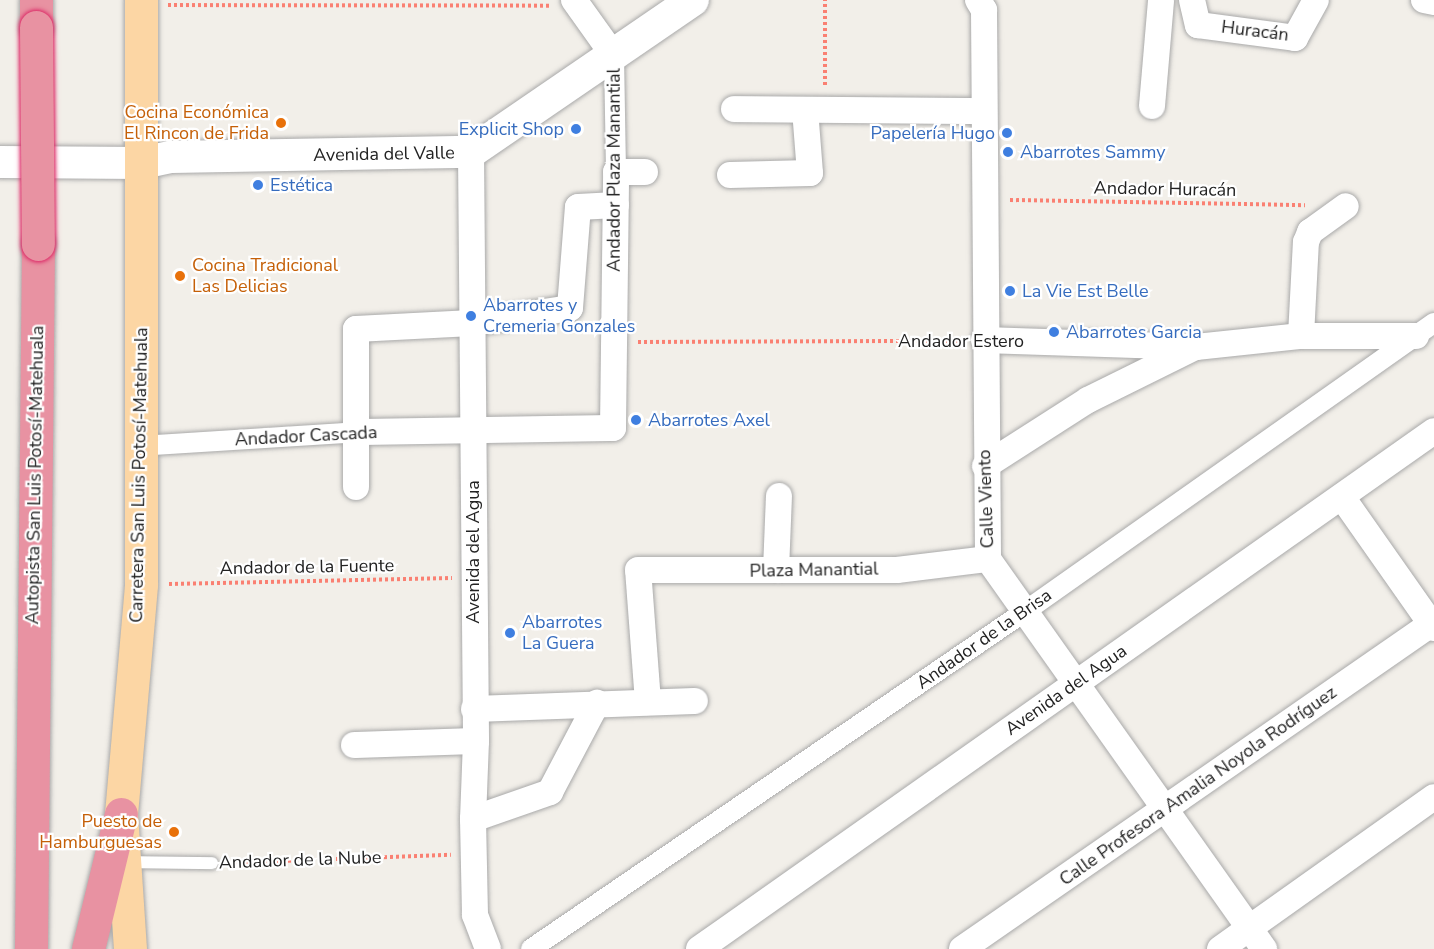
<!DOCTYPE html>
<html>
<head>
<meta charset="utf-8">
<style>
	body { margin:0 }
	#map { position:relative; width:1434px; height:949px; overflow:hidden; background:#f2efe9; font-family:"Nunito Sans",sans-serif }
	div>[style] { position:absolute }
	.path>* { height:4px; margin-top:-2px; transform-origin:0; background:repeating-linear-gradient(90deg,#fa8072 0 3px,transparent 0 6px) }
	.roads { filter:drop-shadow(0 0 2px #a9a9a9) drop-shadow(0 0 2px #a9a9a9) }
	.service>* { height:12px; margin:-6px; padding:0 6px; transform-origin:6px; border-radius:6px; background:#fff }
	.pedestrian>* { height:20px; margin:-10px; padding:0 10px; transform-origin:10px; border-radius:10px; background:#fff }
	.minor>* { height:26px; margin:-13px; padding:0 13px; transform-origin:13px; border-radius:13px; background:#fff }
	.tertiary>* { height:32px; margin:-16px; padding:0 16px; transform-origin:16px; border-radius:16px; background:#fff }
	.primary>* { height:33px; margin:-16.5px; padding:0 16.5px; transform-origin:16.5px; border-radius:16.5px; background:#fcd6a4 }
	.motorway>* { height:33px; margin:-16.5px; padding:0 16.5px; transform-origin:16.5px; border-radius:16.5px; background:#e892a2 }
	.bridges { filter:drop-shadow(0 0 2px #dc2a67) drop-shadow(0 0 2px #dc2a67) }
	.motorway-bridge>* { height:33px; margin:-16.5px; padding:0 16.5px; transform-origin:16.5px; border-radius:16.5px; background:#e892a2 }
	.dots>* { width:16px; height:16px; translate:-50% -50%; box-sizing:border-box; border:3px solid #fff; border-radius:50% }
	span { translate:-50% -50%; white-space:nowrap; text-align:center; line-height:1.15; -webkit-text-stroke:4.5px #fff; paint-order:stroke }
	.street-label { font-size:18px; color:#222 }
	.food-label { font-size:18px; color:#c56008 }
	.right { translate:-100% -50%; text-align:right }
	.left { translate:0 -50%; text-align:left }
	.shop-label { font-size:18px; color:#366cbe }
</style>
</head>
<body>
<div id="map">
	<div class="path">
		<i style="left:168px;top:5px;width:383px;rotate:0.1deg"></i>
		<i style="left:825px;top:85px;width:85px;rotate:-90deg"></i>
		<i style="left:1010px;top:200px;width:295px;rotate:1deg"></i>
		<i style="left:638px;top:342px;width:323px;rotate:-0.2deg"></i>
		<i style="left:169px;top:584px;width:283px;rotate:-1.2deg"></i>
		<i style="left:228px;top:863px;width:223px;rotate:-2.1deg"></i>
	</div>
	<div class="roads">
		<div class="service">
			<i style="left:125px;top:862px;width:87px;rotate:0.7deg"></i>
		</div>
		<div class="pedestrian">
			<i style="left:614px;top:56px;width:116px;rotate:89deg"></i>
			<i style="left:139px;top:446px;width:220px;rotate:-3.6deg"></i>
			<i style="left:531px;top:949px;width:601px;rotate:-34.35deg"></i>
			<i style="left:1027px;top:610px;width:498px;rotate:-35.2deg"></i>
		</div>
		<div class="minor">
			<i style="left:574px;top:0;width:69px;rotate:54.5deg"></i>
			<i style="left:978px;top:0;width:12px;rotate:59deg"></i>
			<i style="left:984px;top:10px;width:549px;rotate:89.58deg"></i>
			<i style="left:988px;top:559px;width:478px;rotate:54.7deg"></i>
			<i style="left:1192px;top:0;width:26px;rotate:77deg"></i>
			<i style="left:1198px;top:25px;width:98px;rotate:7.6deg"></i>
			<i style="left:1295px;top:38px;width:43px;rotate:-61.1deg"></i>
			<i style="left:1424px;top:0;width:10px;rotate:11deg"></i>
			<i style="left:1152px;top:106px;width:106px;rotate:-85.1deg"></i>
			<i style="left:734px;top:109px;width:250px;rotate:0.5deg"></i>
			<i style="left:471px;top:152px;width:589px;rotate:89.51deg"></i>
			<i style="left:476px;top:741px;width:78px;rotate:92.2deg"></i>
			<i style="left:473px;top:819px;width:96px;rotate:88.8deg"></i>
			<i style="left:475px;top:915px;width:36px;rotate:69deg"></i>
			<i style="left:730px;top:175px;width:80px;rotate:-1.4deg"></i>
			<i style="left:810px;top:173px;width:63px;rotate:-94.5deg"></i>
			<i style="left:1301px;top:336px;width:94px;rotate:-87deg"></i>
			<i style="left:1306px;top:242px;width:11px;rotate:-68deg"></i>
			<i style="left:1310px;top:232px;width:44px;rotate:-35.8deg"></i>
			<i style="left:984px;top:340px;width:212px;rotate:1.9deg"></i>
			<i style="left:1196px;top:347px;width:106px;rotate:-6deg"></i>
			<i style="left:1301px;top:336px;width:115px"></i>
			<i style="left:359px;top:432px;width:254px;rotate:-0.9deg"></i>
			<i style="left:613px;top:428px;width:256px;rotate:-89.3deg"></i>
			<i style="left:616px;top:172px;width:29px"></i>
			<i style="left:985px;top:466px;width:122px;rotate:-32.7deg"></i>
			<i style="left:1088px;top:400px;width:117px;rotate:-26.3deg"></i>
			<i style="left:356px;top:487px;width:158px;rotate:-90deg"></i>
			<i style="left:356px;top:329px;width:116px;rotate:-3deg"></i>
			<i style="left:472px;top:323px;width:99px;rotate:-8.7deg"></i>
			<i style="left:570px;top:308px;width:101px;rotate:-85.5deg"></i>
			<i style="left:578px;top:207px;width:38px;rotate:-3deg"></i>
			<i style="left:1342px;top:497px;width:160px;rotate:54.9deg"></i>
			<i style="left:776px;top:570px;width:74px;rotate:-87.7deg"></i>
			<i style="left:648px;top:702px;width:132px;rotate:-94.3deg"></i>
			<i style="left:638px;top:570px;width:259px"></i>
			<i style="left:897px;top:570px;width:92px;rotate:-6.9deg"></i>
			<i style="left:474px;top:709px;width:221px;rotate:-2.1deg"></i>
			<i style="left:354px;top:745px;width:122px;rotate:-1.9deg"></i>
			<i style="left:473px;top:819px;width:82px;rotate:-19.3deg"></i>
			<i style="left:550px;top:792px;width:101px;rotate:-62.2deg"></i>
			<i style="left:699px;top:949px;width:899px;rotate:-35.17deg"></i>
			<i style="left:962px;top:949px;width:574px;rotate:-34.71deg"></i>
			<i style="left:1220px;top:949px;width:262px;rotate:-35.4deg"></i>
		</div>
		<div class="tertiary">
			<i style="left:0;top:162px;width:142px;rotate:0.4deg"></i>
			<i style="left:142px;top:163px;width:30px;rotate:-12deg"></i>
			<i style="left:171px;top:157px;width:300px;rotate:-1deg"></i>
			<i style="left:471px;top:152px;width:269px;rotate:-34.4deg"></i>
		</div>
		<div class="primary">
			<i style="left:130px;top:949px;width:135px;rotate:-93.8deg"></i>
			<i style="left:121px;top:814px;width:231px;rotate:-85deg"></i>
			<i style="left:141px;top:584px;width:584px;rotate:-90deg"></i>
		</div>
		<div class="motorway">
			<i style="left:36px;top:0;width:27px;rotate:90deg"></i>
			<i style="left:31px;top:949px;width:705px;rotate:-89.43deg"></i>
			<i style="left:88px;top:949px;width:139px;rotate:-76.3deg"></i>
		</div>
	</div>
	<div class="bridges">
		<div class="motorway-bridge">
			<i style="left:36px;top:27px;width:217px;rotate:89.5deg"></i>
		</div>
	</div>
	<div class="dots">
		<i style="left:281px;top:123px;background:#e8710a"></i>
		<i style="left:576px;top:129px;background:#3f7fe0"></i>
		<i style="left:1007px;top:133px;background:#3f7fe0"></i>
		<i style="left:1008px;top:152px;background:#3f7fe0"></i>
		<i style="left:258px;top:185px;background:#3f7fe0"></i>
		<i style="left:180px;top:276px;background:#e8710a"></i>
		<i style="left:1010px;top:291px;background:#3f7fe0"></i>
		<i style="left:471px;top:316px;background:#3f7fe0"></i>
		<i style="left:1054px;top:332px;background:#3f7fe0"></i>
		<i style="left:636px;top:420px;background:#3f7fe0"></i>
		<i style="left:510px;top:633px;background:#3f7fe0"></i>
		<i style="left:174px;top:832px;background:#e8710a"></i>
	</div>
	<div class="street-label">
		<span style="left:1255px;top:31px;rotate:7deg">Huracán</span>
		<span style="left:384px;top:154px;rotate:-1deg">Avenida del Valle</span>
		<span style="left:614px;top:170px;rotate:-90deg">Andador Plaza Manantial</span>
		<span style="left:1165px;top:189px;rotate:1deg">Andador Huracán</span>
		<span style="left:961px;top:341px">Andador Estero</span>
		<span style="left:306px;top:436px;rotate:-3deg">Andador Cascada</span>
		<span style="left:35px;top:475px;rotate:-89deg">Autopista San Luis Potosí-Matehuala</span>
		<span style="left:139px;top:475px;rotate:-89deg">Carretera San Luis Potosí-Matehuala</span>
		<span style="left:986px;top:499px;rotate:-92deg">Calle Viento</span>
		<span style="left:473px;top:552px;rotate:-90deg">Avenida del Agua</span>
		<span style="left:307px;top:567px;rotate:-1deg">Andador de la Fuente</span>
		<span style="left:814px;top:570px;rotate:-1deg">Plaza Manantial</span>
		<span style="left:984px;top:639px;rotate:-35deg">Andador de la Brisa</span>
		<span style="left:1066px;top:690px;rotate:-35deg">Avenida del Agua</span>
		<span style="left:1198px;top:786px;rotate:-35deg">Calle Profesora Amalia Noyola Rodríguez</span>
		<span style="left:300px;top:860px;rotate:-2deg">Andador de la Nube</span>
	</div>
	<div class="food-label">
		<span class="right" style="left:269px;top:123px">Cocina Económica<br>El Rincon de Frida</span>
		<span class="left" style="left:192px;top:276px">Cocina Tradicional<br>Las Delicias</span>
		<span class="right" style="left:162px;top:832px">Puesto de<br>Hamburguesas</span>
	</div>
	<div class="shop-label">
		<span class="right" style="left:564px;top:129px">Explicit Shop</span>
		<span class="right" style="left:995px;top:133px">Papelería Hugo</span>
		<span class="left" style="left:1020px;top:152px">Abarrotes Sammy</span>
		<span class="left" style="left:270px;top:185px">Estética</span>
		<span class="left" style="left:1022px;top:291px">La Vie Est Belle</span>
		<span class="left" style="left:483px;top:316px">Abarrotes y<br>Cremeria Gonzales</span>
		<span class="left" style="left:1066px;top:332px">Abarrotes Garcia</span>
		<span class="left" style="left:648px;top:420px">Abarrotes Axel</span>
		<span class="left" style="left:522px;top:633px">Abarrotes<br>La Guera</span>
	</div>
</div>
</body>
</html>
